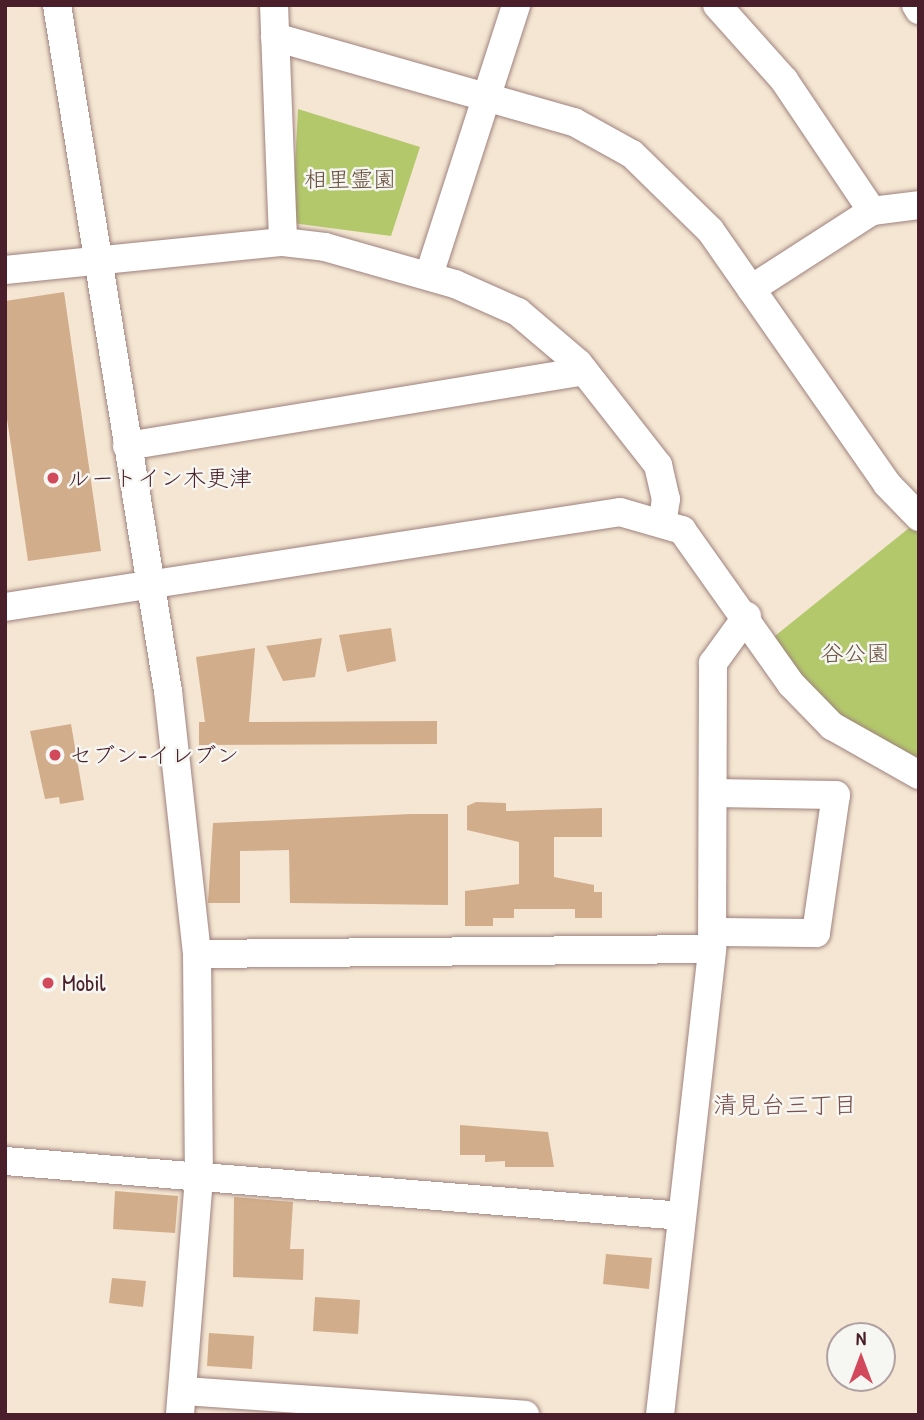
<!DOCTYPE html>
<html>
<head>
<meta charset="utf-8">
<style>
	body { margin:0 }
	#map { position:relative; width:924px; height:1420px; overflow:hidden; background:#f4e6d2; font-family:"Patrick Hand","Klee One",sans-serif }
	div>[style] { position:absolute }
	.green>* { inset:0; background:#b3c86b }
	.building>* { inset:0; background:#d2ad8b }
	.roads { filter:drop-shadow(0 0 2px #9f827e) drop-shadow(0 0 2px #9f827e) }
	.minor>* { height:28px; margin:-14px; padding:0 14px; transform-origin:14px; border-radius:14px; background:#fff }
	.dots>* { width:19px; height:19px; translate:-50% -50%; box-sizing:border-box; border:4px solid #f6f6f2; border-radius:50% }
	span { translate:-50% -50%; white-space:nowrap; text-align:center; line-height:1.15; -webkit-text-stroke:5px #f6f6f2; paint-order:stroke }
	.park-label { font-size:23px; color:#6a523e }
	.poi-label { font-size:23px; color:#4a1f2b }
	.left { translate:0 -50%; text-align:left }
	.neighbourhood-label { font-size:24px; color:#7a514d }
	.frame { position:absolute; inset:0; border:7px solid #4a1f2b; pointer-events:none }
	.north { position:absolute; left:826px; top:1322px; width:70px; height:70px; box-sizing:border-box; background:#f6f6f2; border:2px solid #b1a0a2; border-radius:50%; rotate:0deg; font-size:19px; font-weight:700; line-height:28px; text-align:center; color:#4a1f2b }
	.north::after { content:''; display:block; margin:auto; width:24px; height:32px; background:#d1495b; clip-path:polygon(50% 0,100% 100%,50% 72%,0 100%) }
</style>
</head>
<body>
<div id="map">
	<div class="green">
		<i style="clip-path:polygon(298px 109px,420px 147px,391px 236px,292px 223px)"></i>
		<i style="clip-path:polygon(919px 520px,919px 775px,868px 751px,765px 644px)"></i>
	</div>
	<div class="building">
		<i style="clip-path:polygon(64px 292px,101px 551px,28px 561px,5px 405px,5px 301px)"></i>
		<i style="clip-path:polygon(391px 628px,396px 661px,347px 672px,339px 635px)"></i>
		<i style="clip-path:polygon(322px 638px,315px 677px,283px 681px,266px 646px)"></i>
		<i style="clip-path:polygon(255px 648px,249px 722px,437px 721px,437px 744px,199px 745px,199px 722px,205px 722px,196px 657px)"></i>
		<i style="clip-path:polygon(71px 724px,84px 800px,60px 804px,59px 797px,45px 799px,30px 731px)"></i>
		<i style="clip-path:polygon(476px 802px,506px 803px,506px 811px,602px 808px,602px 837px,554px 837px,554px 877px,594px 885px,594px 892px,602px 892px,602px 918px,575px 918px,575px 909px,514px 909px,514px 918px,493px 918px,493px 926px,465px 926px,465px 891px,519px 884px,519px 842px,467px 830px,467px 806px)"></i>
		<i style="clip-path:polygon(411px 814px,448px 814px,448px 905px,290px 903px,289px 850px,240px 851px,240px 903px,208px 903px,213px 823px)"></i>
		<i style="clip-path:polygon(460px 1125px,548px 1132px,554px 1167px,505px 1167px,505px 1161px,485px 1162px,485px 1155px,460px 1155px)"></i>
		<i style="clip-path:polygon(115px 1191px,178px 1196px,175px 1233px,113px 1229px)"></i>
		<i style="clip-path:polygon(234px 1197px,293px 1202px,290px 1249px,304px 1249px,303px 1280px,233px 1277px)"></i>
		<i style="clip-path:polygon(606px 1254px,652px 1258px,649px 1289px,603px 1284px)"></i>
		<i style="clip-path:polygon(112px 1278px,146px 1281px,143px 1307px,109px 1303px)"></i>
		<i style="clip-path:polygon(315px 1297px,360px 1300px,358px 1334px,313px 1331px)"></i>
		<i style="clip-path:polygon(209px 1333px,254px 1336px,252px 1369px,207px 1366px)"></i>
	</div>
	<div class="roads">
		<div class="minor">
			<i style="left:57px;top:5px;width:695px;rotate:80.81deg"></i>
			<i style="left:168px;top:691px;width:265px;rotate:83.7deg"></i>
			<i style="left:197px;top:954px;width:224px;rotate:89.5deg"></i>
			<i style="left:199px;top:1178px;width:238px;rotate:94.6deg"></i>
			<i style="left:274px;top:5px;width:237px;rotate:87.8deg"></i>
			<i style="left:717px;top:5px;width:101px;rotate:48.2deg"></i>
			<i style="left:784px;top:80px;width:158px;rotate:56.1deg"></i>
			<i style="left:916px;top:5px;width:6px;rotate:59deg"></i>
			<i style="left:275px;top:37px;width:311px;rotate:15.9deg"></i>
			<i style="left:574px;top:122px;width:66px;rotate:28.9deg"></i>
			<i style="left:632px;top:154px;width:109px;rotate:44.3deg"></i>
			<i style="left:710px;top:230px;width:310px;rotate:55.1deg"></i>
			<i style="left:887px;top:484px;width:46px;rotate:45.9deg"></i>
			<i style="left:5px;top:270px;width:279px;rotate:-5.8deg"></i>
			<i style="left:283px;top:242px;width:42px;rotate:6.8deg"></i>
			<i style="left:325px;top:247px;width:135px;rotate:15.9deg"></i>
			<i style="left:455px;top:284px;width:69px;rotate:24deg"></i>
			<i style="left:518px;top:312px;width:79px;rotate:40.4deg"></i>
			<i style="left:578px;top:363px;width:130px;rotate:51.9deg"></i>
			<i style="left:658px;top:465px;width:35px;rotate:77deg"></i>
			<i style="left:666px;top:499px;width:24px;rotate:99deg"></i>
			<i style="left:429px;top:275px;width:284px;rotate:-72.1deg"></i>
			<i style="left:751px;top:289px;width:144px;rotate:-32.8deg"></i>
			<i style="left:872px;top:211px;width:47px;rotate:-7.3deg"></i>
			<i style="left:127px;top:446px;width:463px;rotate:-9.3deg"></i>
			<i style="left:5px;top:607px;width:622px;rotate:-8.78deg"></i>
			<i style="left:620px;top:512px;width:65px;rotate:16.2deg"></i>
			<i style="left:682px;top:530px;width:189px;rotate:54.7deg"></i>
			<i style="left:791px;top:684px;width:59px;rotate:45.7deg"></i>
			<i style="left:832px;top:726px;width:100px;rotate:29.4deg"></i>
			<i style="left:713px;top:932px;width:103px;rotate:0.6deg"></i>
			<i style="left:816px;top:933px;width:139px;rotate:-81.8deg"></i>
			<i style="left:836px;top:795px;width:123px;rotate:-179.1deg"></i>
			<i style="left:197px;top:954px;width:515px;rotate:-0.56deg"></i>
			<i style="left:5px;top:1161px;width:679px;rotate:4.64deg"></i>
			<i style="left:184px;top:1391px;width:342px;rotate:4deg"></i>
			<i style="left:660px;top:1415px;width:469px;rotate:-83.6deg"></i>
			<i style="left:712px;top:949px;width:286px;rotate:-89.8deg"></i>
			<i style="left:713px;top:663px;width:58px;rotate:-54.1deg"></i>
		</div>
	</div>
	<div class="dots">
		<i style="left:53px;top:478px;background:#d1495b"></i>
		<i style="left:55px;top:755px;background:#d1495b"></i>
		<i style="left:48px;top:983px;background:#d1495b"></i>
	</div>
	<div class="park-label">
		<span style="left:350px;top:179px">相里霊園</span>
		<span style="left:855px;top:653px">谷公園</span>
	</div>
	<div class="poi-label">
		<span class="left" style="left:67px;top:478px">ルートイン木更津</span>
		<span class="left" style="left:69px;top:755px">セブン-イレブン</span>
		<span class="left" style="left:62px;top:983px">Mobil</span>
	</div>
	<div class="neighbourhood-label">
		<span style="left:785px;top:1105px">清見台三丁目</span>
	</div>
	<div class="frame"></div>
	<div class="north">N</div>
</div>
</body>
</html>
